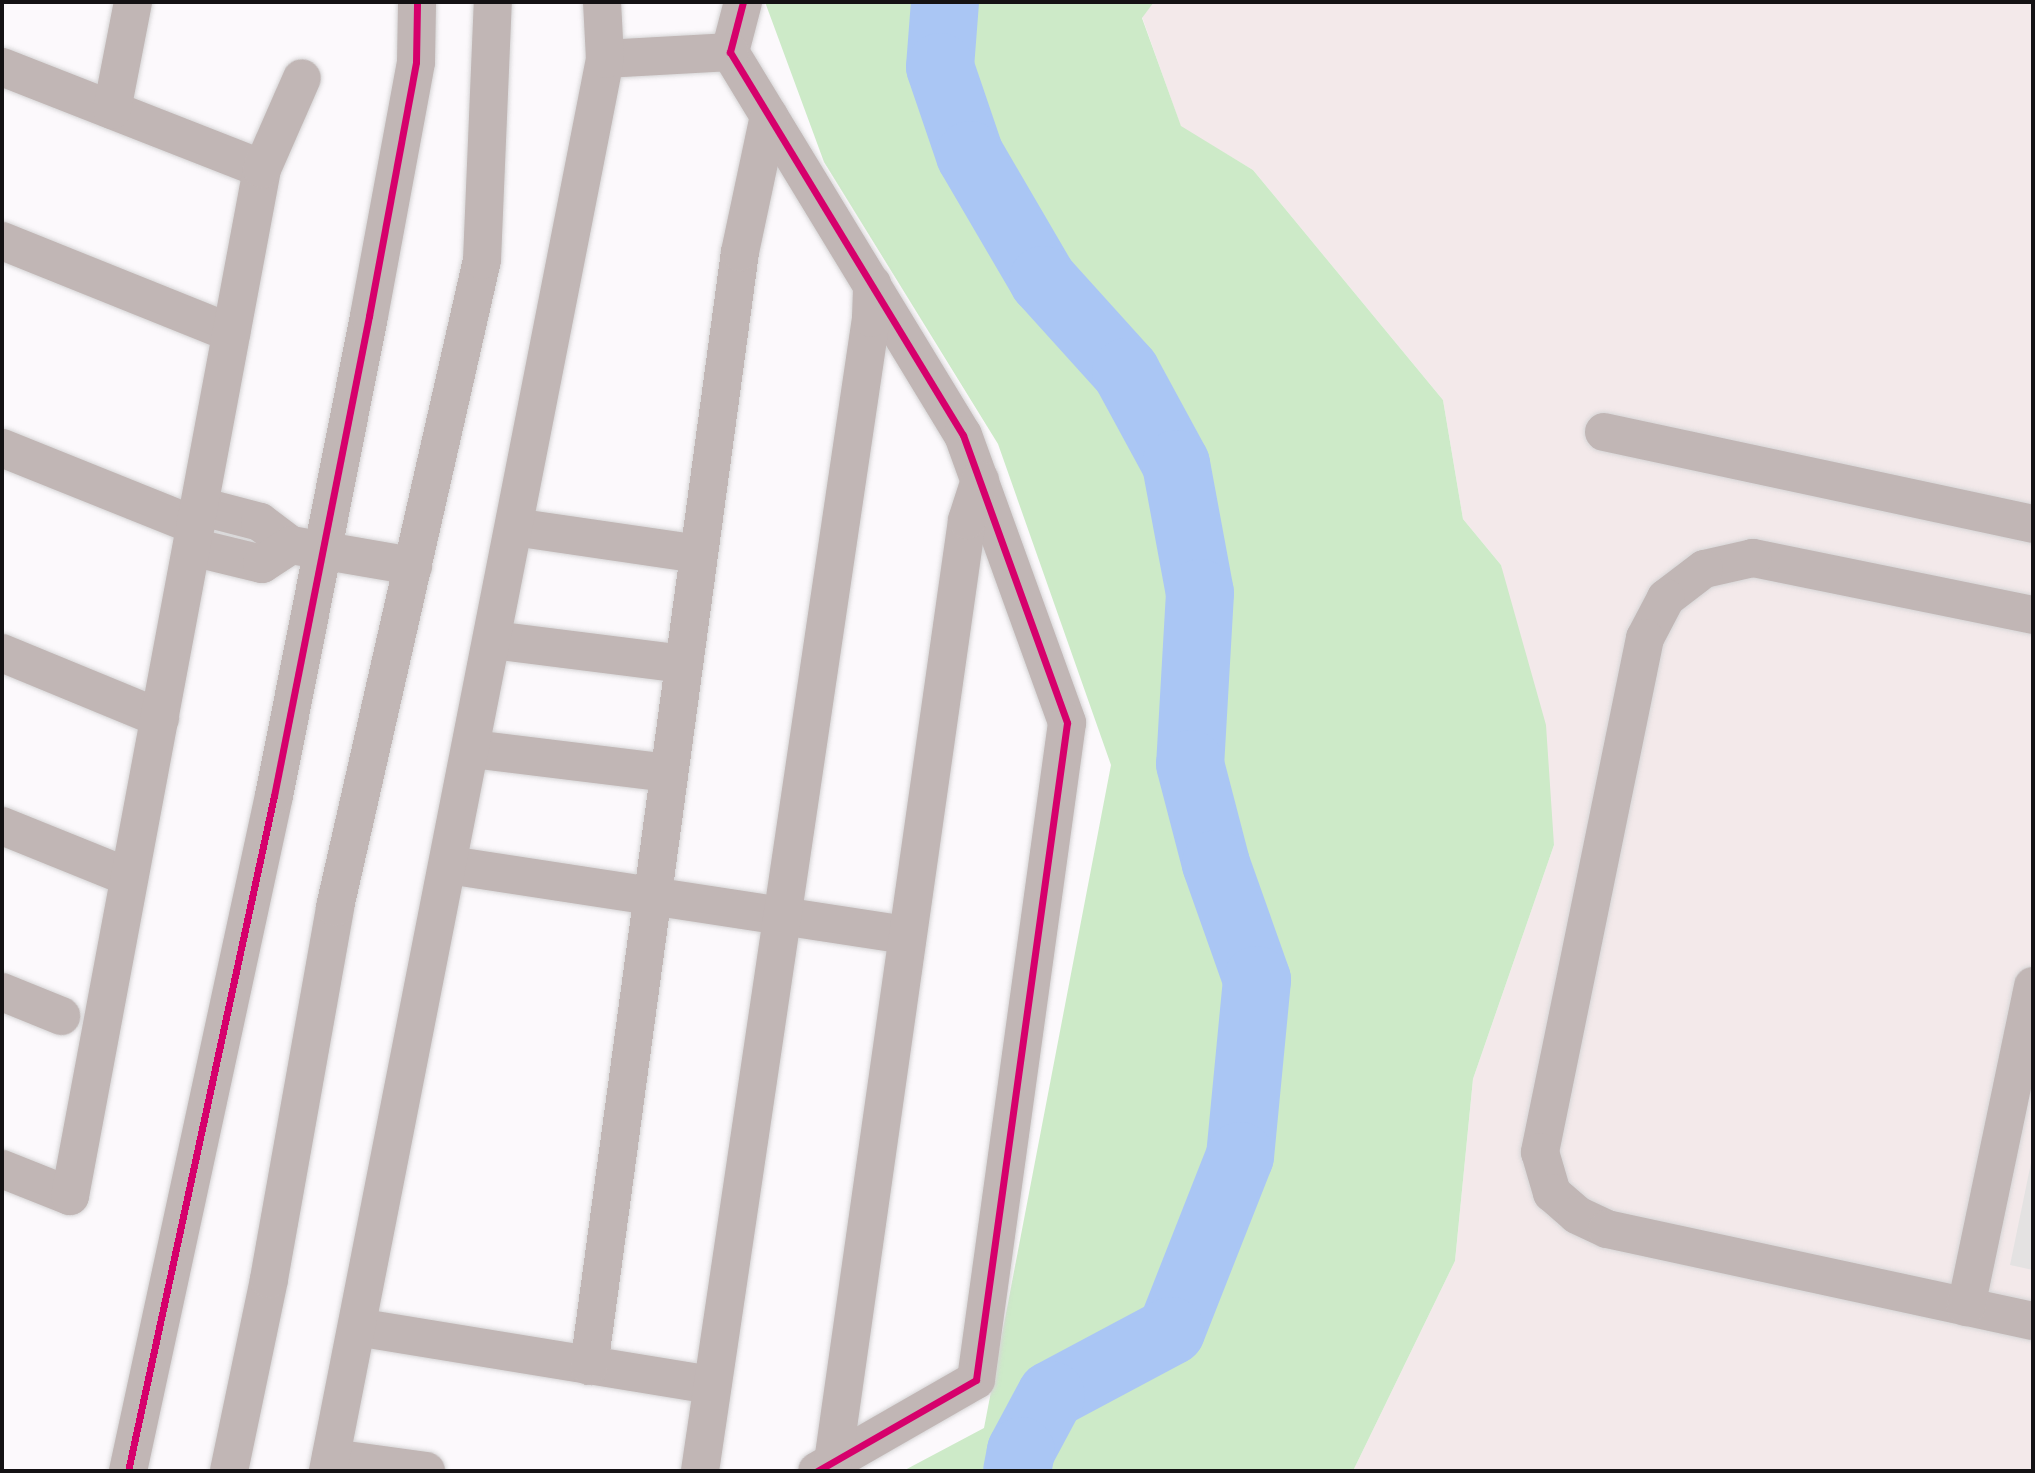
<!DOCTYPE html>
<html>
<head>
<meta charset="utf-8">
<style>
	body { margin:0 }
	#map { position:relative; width:2035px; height:1473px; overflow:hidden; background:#fcf9fc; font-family:Overpass,sans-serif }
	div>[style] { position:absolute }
	.industrial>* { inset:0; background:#f3e9ea }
	.forest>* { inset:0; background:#cdeac8 }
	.river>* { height:68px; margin:-34px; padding:0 34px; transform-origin:34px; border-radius:34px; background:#aac6f4 }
	.building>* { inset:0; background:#e4e2e2 }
	.roads { filter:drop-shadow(0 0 2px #d6d5d6) drop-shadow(0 0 2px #d6d5d6) }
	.minor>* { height:38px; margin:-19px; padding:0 19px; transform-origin:19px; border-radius:19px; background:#c1b6b5 }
	.cycleway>* { height:7px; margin:-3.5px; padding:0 3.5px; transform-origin:3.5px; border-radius:3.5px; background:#d6006c }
	span { translate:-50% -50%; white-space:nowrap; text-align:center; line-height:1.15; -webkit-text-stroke:6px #fff; paint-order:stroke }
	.frame { position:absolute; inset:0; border:4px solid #141214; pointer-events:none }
</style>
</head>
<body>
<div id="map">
	<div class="industrial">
		<i style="clip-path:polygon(1154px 2px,2033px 2px,2033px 1471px,1353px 1471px,1455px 1261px,1473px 1079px,1554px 845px,1501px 565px,1463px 519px,1443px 400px,1253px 170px,1181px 127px,1142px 17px)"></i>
	</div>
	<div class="forest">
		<i style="clip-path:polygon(765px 2px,1154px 2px,1142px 18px,1181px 126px,1253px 170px,1443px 400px,1463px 519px,1501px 565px,1546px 725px,1554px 845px,1473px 1079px,1455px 1261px,1353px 1471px,903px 1471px,984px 1428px,1111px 765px,998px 444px,824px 162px)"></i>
	</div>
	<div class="river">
		<i style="left:945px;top:2px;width:65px;rotate:94.4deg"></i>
		<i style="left:940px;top:67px;width:93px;rotate:71.2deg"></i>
		<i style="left:970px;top:155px;width:145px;rotate:59.7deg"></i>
		<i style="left:1043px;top:280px;width:124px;rotate:47.9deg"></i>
		<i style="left:1126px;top:372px;width:105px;rotate:61.5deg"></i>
		<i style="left:1176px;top:464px;width:131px;rotate:79.5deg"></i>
		<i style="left:1200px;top:593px;width:171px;rotate:93.3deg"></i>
		<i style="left:1190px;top:764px;width:103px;rotate:75.4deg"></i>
		<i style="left:1216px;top:864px;width:123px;rotate:70.5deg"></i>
		<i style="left:1257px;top:980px;width:177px;rotate:95.5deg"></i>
		<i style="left:1240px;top:1156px;width:188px;rotate:111.5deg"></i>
		<i style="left:1171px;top:1331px;width:136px;rotate:151.9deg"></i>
		<i style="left:1051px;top:1395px;width:64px;rotate:118.2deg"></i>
		<i style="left:1021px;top:1451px;width:20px;rotate:101deg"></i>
	</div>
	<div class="building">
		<i style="clip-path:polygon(2032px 1158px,2033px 1158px,2033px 1270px,2010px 1265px)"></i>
	</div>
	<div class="roads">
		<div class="minor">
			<i style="left:743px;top:2px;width:52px;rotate:104.6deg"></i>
			<i style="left:730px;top:52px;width:448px;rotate:58.7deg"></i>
			<i style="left:963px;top:435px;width:306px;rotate:70.1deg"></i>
			<i style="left:1067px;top:723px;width:663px;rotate:97.89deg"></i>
			<i style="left:976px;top:1380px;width:183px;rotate:150.2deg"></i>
			<i style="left:605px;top:59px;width:125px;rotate:-3.2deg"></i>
			<i style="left:2px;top:67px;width:279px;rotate:21.4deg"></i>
			<i style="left:112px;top:110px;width:110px;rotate:-79deg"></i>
			<i style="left:2px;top:241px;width:247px;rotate:21.9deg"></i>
			<i style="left:1604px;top:432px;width:439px;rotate:12.1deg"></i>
			<i style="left:2px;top:448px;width:209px;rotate:21.9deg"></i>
			<i style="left:199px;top:506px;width:63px;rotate:14.7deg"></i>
			<i style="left:260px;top:522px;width:39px;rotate:37deg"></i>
			<i style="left:291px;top:545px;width:124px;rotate:9.8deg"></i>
			<i style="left:514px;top:527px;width:186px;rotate:8.3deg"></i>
			<i style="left:192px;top:547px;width:72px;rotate:13.7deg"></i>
			<i style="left:262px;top:564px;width:35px;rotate:-33deg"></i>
			<i style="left:2033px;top:615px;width:286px;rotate:-168.5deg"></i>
			<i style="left:1753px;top:558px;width:50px;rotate:167.3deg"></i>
			<i style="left:1704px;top:569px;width:48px;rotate:142.7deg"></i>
			<i style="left:1666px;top:598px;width:45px;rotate:117.7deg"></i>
			<i style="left:1645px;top:638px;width:525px;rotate:101.55deg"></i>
			<i style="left:1540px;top:1152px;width:43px;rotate:73.7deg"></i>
			<i style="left:1552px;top:1193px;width:33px;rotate:41deg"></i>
			<i style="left:1577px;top:1215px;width:33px;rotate:25deg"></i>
			<i style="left:1607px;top:1229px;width:436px;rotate:12.2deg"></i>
			<i style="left:493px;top:640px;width:184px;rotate:7.2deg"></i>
			<i style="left:2px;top:653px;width:171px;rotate:22.4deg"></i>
			<i style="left:472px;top:749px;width:188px;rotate:7deg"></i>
			<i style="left:2px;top:826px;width:131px;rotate:22deg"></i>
			<i style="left:449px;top:865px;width:463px;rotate:8.7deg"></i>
			<i style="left:2px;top:992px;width:64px;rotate:22.1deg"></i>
			<i style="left:2px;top:1169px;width:73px;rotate:21.7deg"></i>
			<i style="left:70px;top:1196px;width:1045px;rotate:-79.41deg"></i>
			<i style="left:262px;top:169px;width:99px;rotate:-66.3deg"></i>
			<i style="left:1966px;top:1307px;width:328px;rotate:-78.2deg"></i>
			<i style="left:357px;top:1327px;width:360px;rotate:9.3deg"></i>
			<i style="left:589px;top:1366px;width:1124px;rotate:-82.28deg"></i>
			<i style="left:740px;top:252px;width:139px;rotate:-78deg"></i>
			<i style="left:331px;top:1458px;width:96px;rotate:7.8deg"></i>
			<i style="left:833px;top:1462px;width:951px;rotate:-81.9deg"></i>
			<i style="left:967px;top:520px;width:42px;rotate:-72deg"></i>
			<i style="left:128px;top:1471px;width:691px;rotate:-77.8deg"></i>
			<i style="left:274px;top:796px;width:489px;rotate:-78.8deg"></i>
			<i style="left:369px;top:316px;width:258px;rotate:-79.5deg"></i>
			<i style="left:416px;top:62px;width:60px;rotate:-89deg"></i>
			<i style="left:229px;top:1471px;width:196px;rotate:-78.2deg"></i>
			<i style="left:269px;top:1279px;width:378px;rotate:-79.9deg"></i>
			<i style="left:335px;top:907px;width:663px;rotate:-77.2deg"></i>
			<i style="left:482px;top:260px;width:258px;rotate:-87.6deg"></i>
			<i style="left:328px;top:1471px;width:1439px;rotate:-78.9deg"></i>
			<i style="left:605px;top:59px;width:57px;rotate:-93deg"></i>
			<i style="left:700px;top:1471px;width:1166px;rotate:-81.56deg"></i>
			<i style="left:871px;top:318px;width:34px;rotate:-88deg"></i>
		</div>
	</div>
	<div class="cycleway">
		<i style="left:743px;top:2px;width:52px;rotate:104.6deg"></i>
		<i style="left:730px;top:52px;width:448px;rotate:58.7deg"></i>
		<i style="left:963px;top:435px;width:306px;rotate:70.1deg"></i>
		<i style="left:1067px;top:723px;width:663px;rotate:97.89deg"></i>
		<i style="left:976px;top:1380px;width:183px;rotate:150.2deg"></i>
		<i style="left:128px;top:1471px;width:691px;rotate:-77.8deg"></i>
		<i style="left:274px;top:796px;width:489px;rotate:-78.8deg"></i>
		<i style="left:369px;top:316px;width:258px;rotate:-79.5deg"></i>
		<i style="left:416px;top:62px;width:60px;rotate:-89deg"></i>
	</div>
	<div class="frame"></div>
</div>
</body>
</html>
